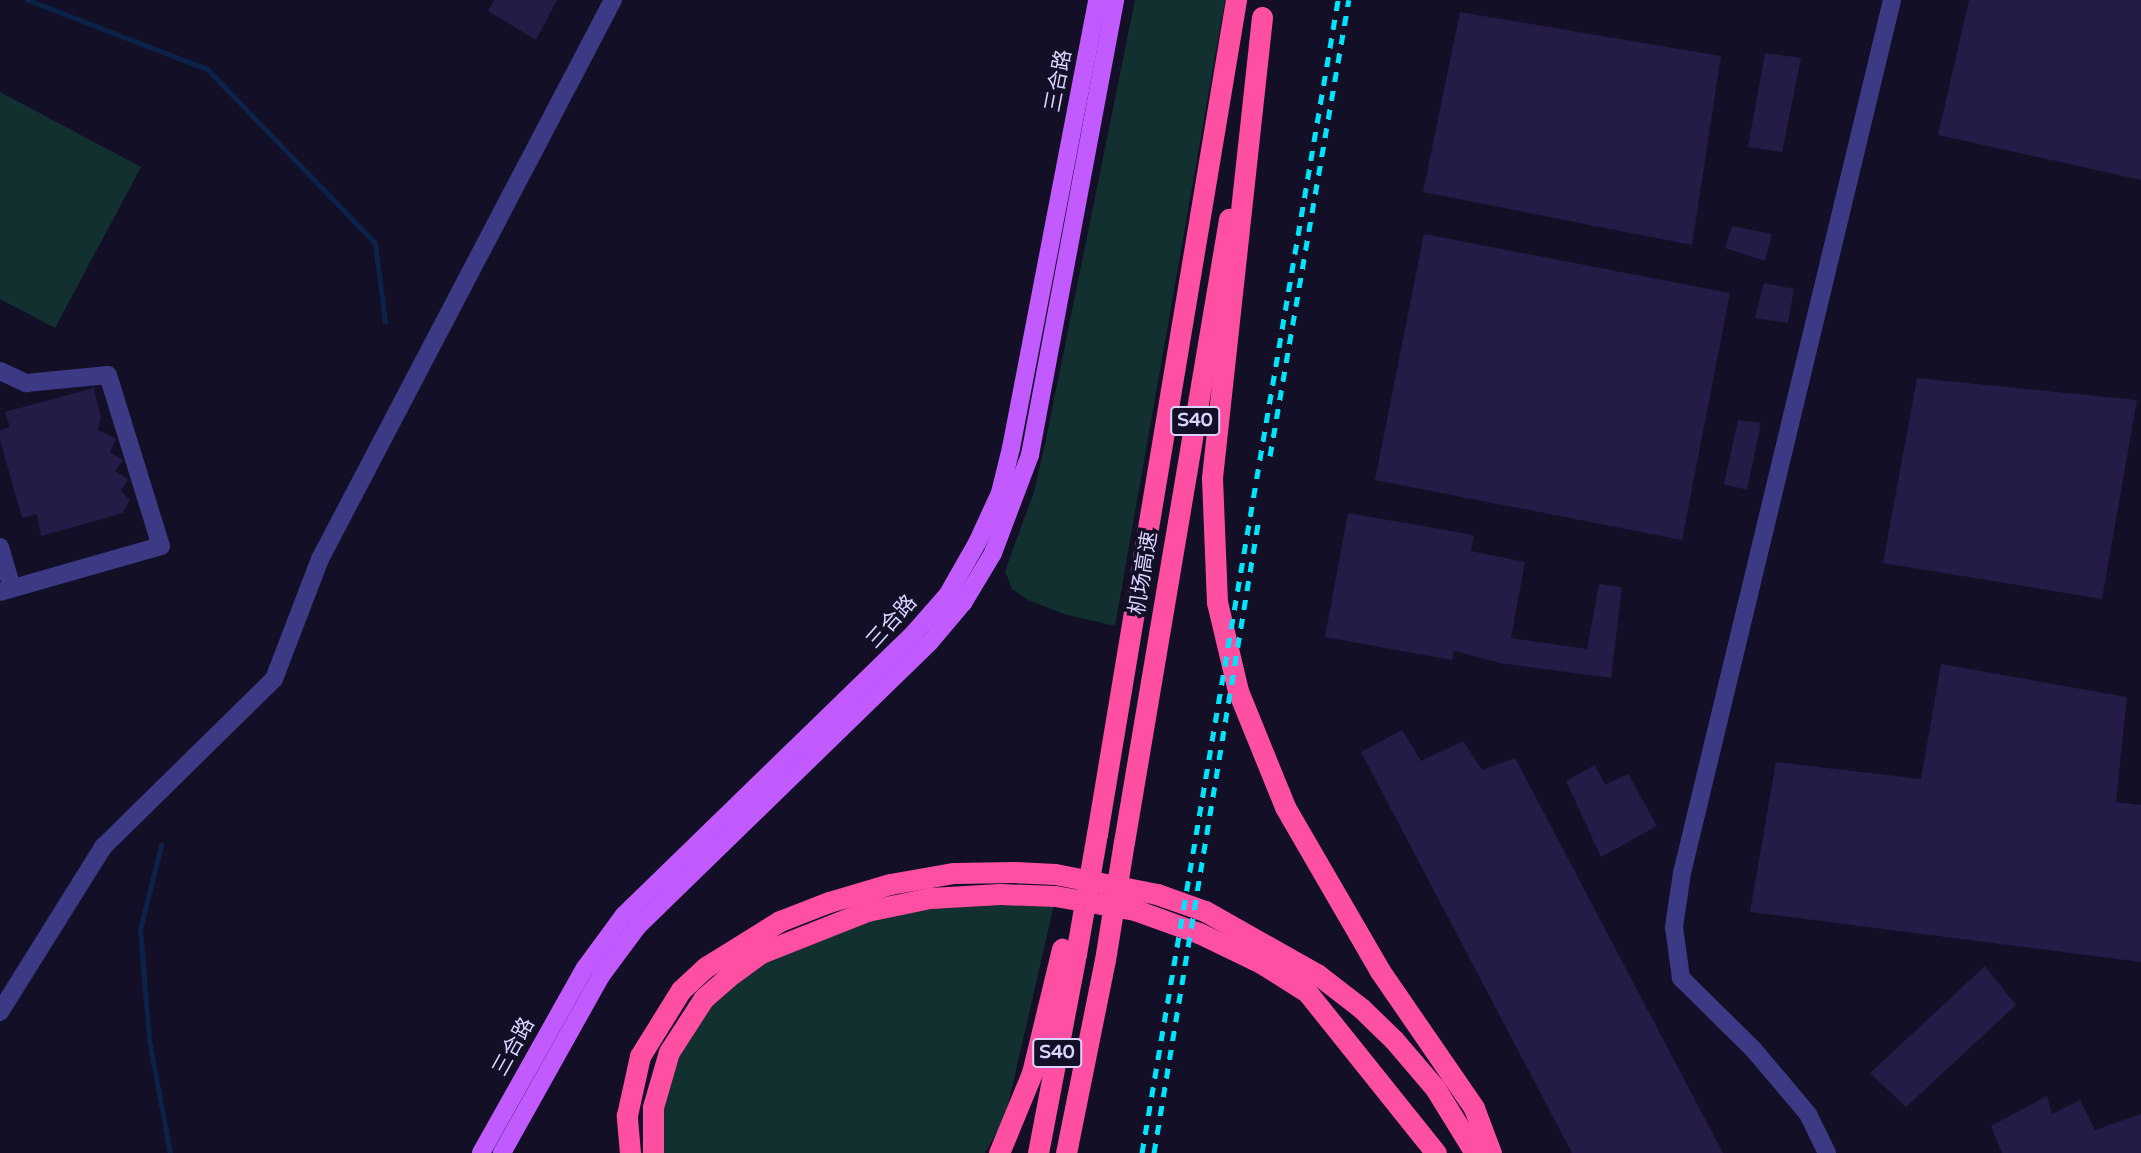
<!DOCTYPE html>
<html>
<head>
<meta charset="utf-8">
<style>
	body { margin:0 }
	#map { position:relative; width:2141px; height:1153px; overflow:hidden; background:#130f26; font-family:"Varela Round","Noto Sans SC",sans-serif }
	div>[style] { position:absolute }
	.green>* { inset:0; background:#12302f }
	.stream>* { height:5px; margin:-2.5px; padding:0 2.5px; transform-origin:2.5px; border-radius:2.5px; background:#0c2248 }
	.building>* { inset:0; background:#241b47 }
	.minor>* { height:18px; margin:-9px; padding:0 9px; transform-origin:9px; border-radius:9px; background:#3d3a85 }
	.major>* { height:18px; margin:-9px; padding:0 9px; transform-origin:9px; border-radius:9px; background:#c25bff }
	.highway>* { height:21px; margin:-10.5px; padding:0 10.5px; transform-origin:10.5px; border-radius:10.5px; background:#ff4fa3 }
	.rail>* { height:5px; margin-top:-2.5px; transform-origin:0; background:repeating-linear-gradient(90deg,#00e5ff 0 10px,transparent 0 19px) }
	.highway-bridge>* { height:21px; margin:-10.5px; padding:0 10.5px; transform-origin:10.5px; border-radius:10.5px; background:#ff4fa3 }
	span { translate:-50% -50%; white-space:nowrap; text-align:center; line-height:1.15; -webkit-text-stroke:7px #130f26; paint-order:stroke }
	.shield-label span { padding:2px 5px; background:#130f26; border:2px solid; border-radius:5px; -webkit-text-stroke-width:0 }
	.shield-label { font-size:19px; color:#d9d4ff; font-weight:700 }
	.street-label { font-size:21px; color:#d9d4ff }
</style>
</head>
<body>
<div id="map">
	<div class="green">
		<i style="clip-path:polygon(1135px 0,1225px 0,1115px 626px,1064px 614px,1028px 600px,1012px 589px,1005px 571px,1034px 492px,1046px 439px)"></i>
		<i style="clip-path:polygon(0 92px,141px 167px,55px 328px,0 299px)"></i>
		<i style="clip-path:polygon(968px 903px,1054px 905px,1005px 1118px,985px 1153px,662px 1153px,659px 1127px,665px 1088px,676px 1055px,700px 1015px,734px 984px,774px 956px,840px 929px,900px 912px)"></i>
	</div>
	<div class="stream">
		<i style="left:28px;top:0;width:192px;rotate:21.1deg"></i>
		<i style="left:207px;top:69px;width:242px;rotate:46deg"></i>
		<i style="left:375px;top:243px;width:79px;rotate:82.7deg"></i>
		<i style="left:161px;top:845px;width:87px;rotate:104deg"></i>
		<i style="left:140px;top:929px;width:110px;rotate:85.3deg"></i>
		<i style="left:149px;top:1039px;width:116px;rotate:79.6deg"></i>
	</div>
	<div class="building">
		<i style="clip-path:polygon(494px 0,557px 0,536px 40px,488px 11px)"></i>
		<i style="clip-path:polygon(1969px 0,2141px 0,2141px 180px,1938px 135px)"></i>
		<i style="clip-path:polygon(1460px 12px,1721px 56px,1692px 245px,1423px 192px)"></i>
		<i style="clip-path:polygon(1765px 53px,1801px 58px,1782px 152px,1748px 147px)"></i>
		<i style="clip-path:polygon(1732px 226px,1772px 234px,1765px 261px,1725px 248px)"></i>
		<i style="clip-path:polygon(1424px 234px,1730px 293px,1682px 540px,1375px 480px)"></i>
		<i style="clip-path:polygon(1764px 283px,1794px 289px,1788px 323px,1755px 318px)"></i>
		<i style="clip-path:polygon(1917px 378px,2137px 400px,2102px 599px,1883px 563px)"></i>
		<i style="clip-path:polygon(94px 388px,101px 417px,98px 430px,116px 439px,110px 452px,123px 460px,115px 471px,128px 479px,121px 491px,130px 500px,123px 513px,41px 536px,37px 514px,22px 518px,0 440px,0 430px,10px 427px,5px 412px)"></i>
		<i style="clip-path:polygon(1738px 420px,1761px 423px,1747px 490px,1724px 484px)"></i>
		<i style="clip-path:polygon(1348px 513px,1474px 535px,1471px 551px,1525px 562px,1511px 638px,1587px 649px,1599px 584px,1622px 587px,1611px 678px,1500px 663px,1454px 651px,1452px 660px,1325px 637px)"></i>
		<i style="clip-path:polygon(1941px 664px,2127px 697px,2116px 802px,2141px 805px,2141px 962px,1750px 912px,1776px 762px,1921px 779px)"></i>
		<i style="clip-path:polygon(1402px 730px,1421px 761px,1463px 741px,1482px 770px,1515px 758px,1723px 1153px,1572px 1153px,1361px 752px)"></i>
		<i style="clip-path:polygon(1595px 765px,1605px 785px,1628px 774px,1657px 826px,1601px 857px,1566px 781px)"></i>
		<i style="clip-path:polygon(1985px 966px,2016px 1005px,1906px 1107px,1870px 1073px)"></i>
		<i style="clip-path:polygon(2047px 1096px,2052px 1114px,2080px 1100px,2095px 1130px,2141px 1114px,2141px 1153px,2002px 1153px,1991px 1126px)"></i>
	</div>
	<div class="minor">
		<i style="left:0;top:371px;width:29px;rotate:25deg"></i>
		<i style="left:26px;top:383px;width:82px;rotate:-5.6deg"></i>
		<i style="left:108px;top:375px;width:179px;rotate:72.8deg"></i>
		<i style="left:161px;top:546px;width:167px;rotate:164.1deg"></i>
		<i style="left:0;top:547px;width:43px;rotate:73.7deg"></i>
		<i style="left:0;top:1012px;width:195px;rotate:-58deg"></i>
		<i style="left:103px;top:847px;width:240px;rotate:-44.5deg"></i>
		<i style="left:274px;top:679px;width:129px;rotate:-69deg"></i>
		<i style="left:320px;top:559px;width:631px;rotate:-62.34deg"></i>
		<i style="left:1827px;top:1153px;width:43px;rotate:-116deg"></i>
		<i style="left:1808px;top:1114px;width:84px;rotate:-130.2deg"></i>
		<i style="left:1754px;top:1050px;width:103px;rotate:-135.4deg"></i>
		<i style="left:1681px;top:978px;width:51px;rotate:-97.8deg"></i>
		<i style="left:1674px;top:927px;width:55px;rotate:-81.6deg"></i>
		<i style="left:1682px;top:873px;width:898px;rotate:-76.47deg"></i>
	</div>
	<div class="major">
		<i style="left:481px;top:1153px;width:212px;rotate:-60.7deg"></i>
		<i style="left:585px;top:968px;width:66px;rotate:-53.7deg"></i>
		<i style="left:624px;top:915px;width:405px;rotate:-44.2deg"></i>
		<i style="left:914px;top:633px;width:52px;rotate:-48.9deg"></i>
		<i style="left:948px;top:594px;width:59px;rotate:-60.4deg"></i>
		<i style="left:977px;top:543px;width:55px;rotate:-65.3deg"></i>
		<i style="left:1000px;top:493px;width:46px;rotate:-76.3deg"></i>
		<i style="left:1011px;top:448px;width:456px;rotate:-79.1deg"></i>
		<i style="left:502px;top:1153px;width:203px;rotate:-60.8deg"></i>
		<i style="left:601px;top:976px;width:62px;rotate:-53.5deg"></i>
		<i style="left:638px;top:926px;width:407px;rotate:-44.2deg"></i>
		<i style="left:930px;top:642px;width:51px;rotate:-49.8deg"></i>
		<i style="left:963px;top:603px;width:58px;rotate:-59deg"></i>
		<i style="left:993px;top:553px;width:105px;rotate:-69.3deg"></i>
		<i style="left:1030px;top:455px;width:463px;rotate:-79.4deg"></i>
	</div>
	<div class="highway">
		<i style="left:1262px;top:17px;width:464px;rotate:96.2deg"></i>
		<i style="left:1212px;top:478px;width:124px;rotate:87.7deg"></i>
		<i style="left:1217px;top:602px;width:91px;rotate:76.7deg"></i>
		<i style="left:1238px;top:691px;width:125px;rotate:67.9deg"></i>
		<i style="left:1285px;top:807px;width:190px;rotate:59.9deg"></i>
		<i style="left:1380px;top:971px;width:166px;rotate:55.5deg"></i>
		<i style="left:1474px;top:1108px;width:48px;rotate:69.3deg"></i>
		<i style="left:1097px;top:834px;width:846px;rotate:-80.54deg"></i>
		<i style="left:1124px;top:842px;width:632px;rotate:-80.43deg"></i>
		<i style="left:630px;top:1153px;width:38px;rotate:-95deg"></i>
		<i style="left:627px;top:1115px;width:60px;rotate:-77.6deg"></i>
		<i style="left:640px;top:1056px;width:78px;rotate:-58.2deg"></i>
		<i style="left:681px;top:990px;width:34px;rotate:-43deg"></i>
		<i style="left:706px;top:967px;width:87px;rotate:-31.9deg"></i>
		<i style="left:780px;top:921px;width:53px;rotate:-21.2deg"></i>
		<i style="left:829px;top:902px;width:64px;rotate:-16.4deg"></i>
		<i style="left:890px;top:884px;width:65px;rotate:-9.8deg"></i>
		<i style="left:954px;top:873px;width:59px;rotate:-1deg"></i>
		<i style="left:1013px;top:872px;width:42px;rotate:2.7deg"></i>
		<i style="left:1055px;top:874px;width:104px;rotate:11.1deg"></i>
		<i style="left:1157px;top:894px;width:51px;rotate:19.5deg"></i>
		<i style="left:1205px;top:911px;width:129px;rotate:29.4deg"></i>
		<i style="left:1317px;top:974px;width:56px;rotate:37.7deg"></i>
		<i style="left:1361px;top:1008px;width:46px;rotate:44.1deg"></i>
		<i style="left:1394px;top:1040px;width:63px;rotate:49.5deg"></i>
		<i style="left:1435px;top:1088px;width:76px;rotate:58.4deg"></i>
		<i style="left:653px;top:1153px;width:46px;rotate:-90deg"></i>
		<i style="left:653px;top:1107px;width:57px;rotate:-73.8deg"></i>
		<i style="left:669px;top:1052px;width:64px;rotate:-57.1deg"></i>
		<i style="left:704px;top:998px;width:37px;rotate:-41deg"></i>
		<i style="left:732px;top:974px;width:36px;rotate:-36deg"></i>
		<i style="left:761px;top:953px;width:114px;rotate:-21.6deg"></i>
		<i style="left:867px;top:911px;width:64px;rotate:-11.7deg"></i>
		<i style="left:930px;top:898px;width:70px;rotate:-3.3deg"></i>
		<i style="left:1000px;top:894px;width:55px;rotate:2.1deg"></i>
		<i style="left:1055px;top:896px;width:81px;rotate:9.9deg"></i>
		<i style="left:1135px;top:910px;width:68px;rotate:19.8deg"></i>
		<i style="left:1199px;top:933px;width:69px;rotate:25.8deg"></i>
		<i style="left:1261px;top:963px;width:54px;rotate:32.2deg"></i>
		<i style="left:1307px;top:992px;width:206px;rotate:51.3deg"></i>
		<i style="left:999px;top:1153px;width:87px;rotate:-67.6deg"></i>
		<i style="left:1032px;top:1073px;width:128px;rotate:-76.4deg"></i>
		<i style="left:1038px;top:1153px;width:203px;rotate:-79.2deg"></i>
		<i style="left:1066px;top:1153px;width:197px;rotate:-78.6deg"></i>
	</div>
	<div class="rail">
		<i style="left:1270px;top:456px;width:463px;rotate:-80.2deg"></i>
		<i style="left:1142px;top:1153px;width:1170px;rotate:-80.35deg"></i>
		<i style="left:1154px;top:1153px;width:644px;rotate:-80.61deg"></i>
	</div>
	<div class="highway-bridge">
		<i style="left:1076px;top:954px;width:122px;rotate:-80.1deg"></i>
		<i style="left:1105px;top:960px;width:120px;rotate:-80.9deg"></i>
	</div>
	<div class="shield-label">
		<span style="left:1195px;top:421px">S40</span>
		<span style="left:1057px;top:1053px">S40</span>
	</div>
	<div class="street-label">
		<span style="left:1059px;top:81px;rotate:-79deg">三合路</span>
		<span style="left:1144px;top:573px;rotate:-81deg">机场高速</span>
		<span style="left:892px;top:622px;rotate:-48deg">三合路</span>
		<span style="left:514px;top:1047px;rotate:-61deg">三合路</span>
	</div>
</div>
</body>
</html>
